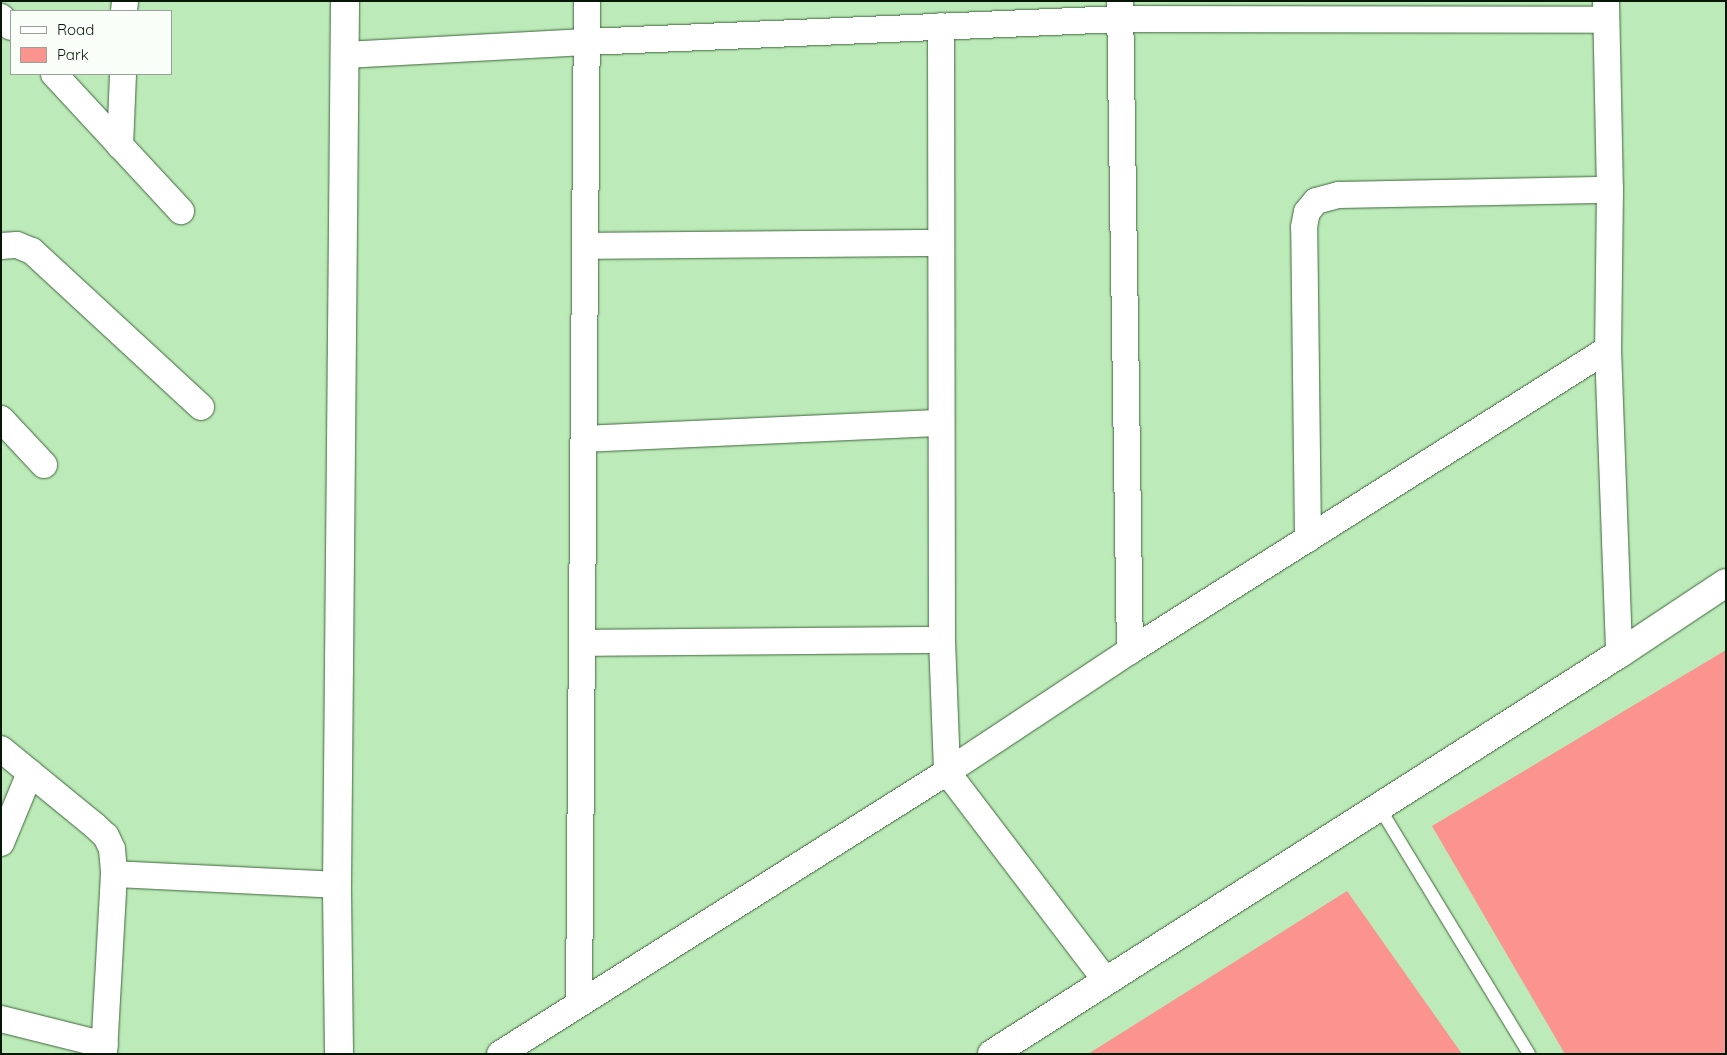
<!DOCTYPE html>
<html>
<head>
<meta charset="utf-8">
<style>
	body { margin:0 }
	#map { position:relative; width:1727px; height:1055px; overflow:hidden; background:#bceab8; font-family:Quicksand,sans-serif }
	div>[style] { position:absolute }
	.green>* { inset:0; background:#fb938f }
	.roads { filter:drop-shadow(0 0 1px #3e673b) drop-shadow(0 0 1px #3e673b) }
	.lane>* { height:12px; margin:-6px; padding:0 6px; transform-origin:6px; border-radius:6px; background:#fff }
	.street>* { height:26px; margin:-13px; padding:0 13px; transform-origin:13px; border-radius:13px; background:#fff }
	.secondary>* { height:28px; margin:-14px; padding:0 14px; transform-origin:14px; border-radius:14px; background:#fff }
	span { translate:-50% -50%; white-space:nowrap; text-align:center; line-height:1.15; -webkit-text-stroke:4.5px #fafef9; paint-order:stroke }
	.frame { position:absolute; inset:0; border:2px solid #061706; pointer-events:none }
	.legend { position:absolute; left:10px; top:10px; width:162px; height:65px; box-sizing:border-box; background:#fafef9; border:1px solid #98a298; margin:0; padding:6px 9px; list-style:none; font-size:15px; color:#061706 }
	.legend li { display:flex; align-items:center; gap:10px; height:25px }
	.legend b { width:25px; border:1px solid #98a298 }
</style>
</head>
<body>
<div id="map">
	<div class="green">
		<i style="clip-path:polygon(1726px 650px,1726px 1054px,1565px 1054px,1432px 826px)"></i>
		<i style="clip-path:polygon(1347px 891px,1462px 1054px,1088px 1054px)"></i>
	</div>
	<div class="roads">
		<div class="lane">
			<i style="left:1379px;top:807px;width:289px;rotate:58.7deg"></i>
		</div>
		<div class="street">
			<i style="left:1606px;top:1px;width:189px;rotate:88.8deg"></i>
			<i style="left:1610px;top:190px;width:159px;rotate:90.7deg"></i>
			<i style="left:1608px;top:349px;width:305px;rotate:87.9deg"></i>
			<i style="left:1120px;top:2px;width:649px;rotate:89.12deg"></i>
			<i style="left:124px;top:11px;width:10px;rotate:-84deg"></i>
			<i style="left:1px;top:17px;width:14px;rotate:45deg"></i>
			<i style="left:941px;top:26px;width:614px;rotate:89.91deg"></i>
			<i style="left:942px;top:640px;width:132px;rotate:87.8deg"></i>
			<i style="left:947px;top:772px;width:263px;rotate:52.7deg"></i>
			<i style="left:344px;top:55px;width:243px;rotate:-3.1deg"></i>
			<i style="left:587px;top:42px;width:533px;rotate:-2.47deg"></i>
			<i style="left:1120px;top:19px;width:486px;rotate:0.1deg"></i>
			<i style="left:54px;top:74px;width:187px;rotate:47.2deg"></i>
			<i style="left:120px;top:146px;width:72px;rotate:-87.6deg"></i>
			<i style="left:1px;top:246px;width:16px;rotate:-4deg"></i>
			<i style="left:17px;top:245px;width:16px;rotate:22deg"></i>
			<i style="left:32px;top:251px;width:230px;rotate:42.7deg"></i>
			<i style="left:585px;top:246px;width:356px;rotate:-0.5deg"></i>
			<i style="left:1px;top:419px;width:63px;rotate:46.9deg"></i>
			<i style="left:584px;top:439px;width:357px;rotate:-2.6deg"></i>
			<i style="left:1308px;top:539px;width:312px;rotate:-90.7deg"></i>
			<i style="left:1304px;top:227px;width:15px;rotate:-79deg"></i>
			<i style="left:1307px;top:212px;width:14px;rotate:-51deg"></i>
			<i style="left:1316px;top:201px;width:24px;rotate:-15deg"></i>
			<i style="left:1339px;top:195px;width:271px;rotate:-1.1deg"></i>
			<i style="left:582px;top:643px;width:360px;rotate:-0.5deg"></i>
			<i style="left:1px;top:749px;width:120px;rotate:39.3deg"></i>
			<i style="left:94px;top:825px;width:16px;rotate:43deg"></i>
			<i style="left:106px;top:836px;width:14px;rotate:65deg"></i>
			<i style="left:112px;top:849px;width:25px;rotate:85deg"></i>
			<i style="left:114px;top:874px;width:180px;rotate:93.2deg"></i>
			<i style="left:1px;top:843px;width:76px;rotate:-67.5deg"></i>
			<i style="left:114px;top:874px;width:223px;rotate:2.8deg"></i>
			<i style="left:579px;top:1003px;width:1002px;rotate:-89.54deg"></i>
			<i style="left:1px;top:1019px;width:107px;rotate:14deg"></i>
			<i style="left:500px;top:1054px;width:529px;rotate:-32.25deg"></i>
			<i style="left:947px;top:772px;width:219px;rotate:-33.5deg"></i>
			<i style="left:1130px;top:651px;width:565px;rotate:-32.28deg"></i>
		</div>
		<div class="secondary">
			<i style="left:339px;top:1054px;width:169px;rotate:-90.7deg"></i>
			<i style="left:337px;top:885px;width:884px;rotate:-89.48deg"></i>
			<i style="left:992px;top:1054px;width:744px;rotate:-32.54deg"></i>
			<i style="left:1619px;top:654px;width:128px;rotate:-33.6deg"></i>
		</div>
	</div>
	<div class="frame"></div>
	<ul class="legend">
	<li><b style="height:6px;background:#fff"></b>Road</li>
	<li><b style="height:14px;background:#fb938f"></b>Park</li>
	</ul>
</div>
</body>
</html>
